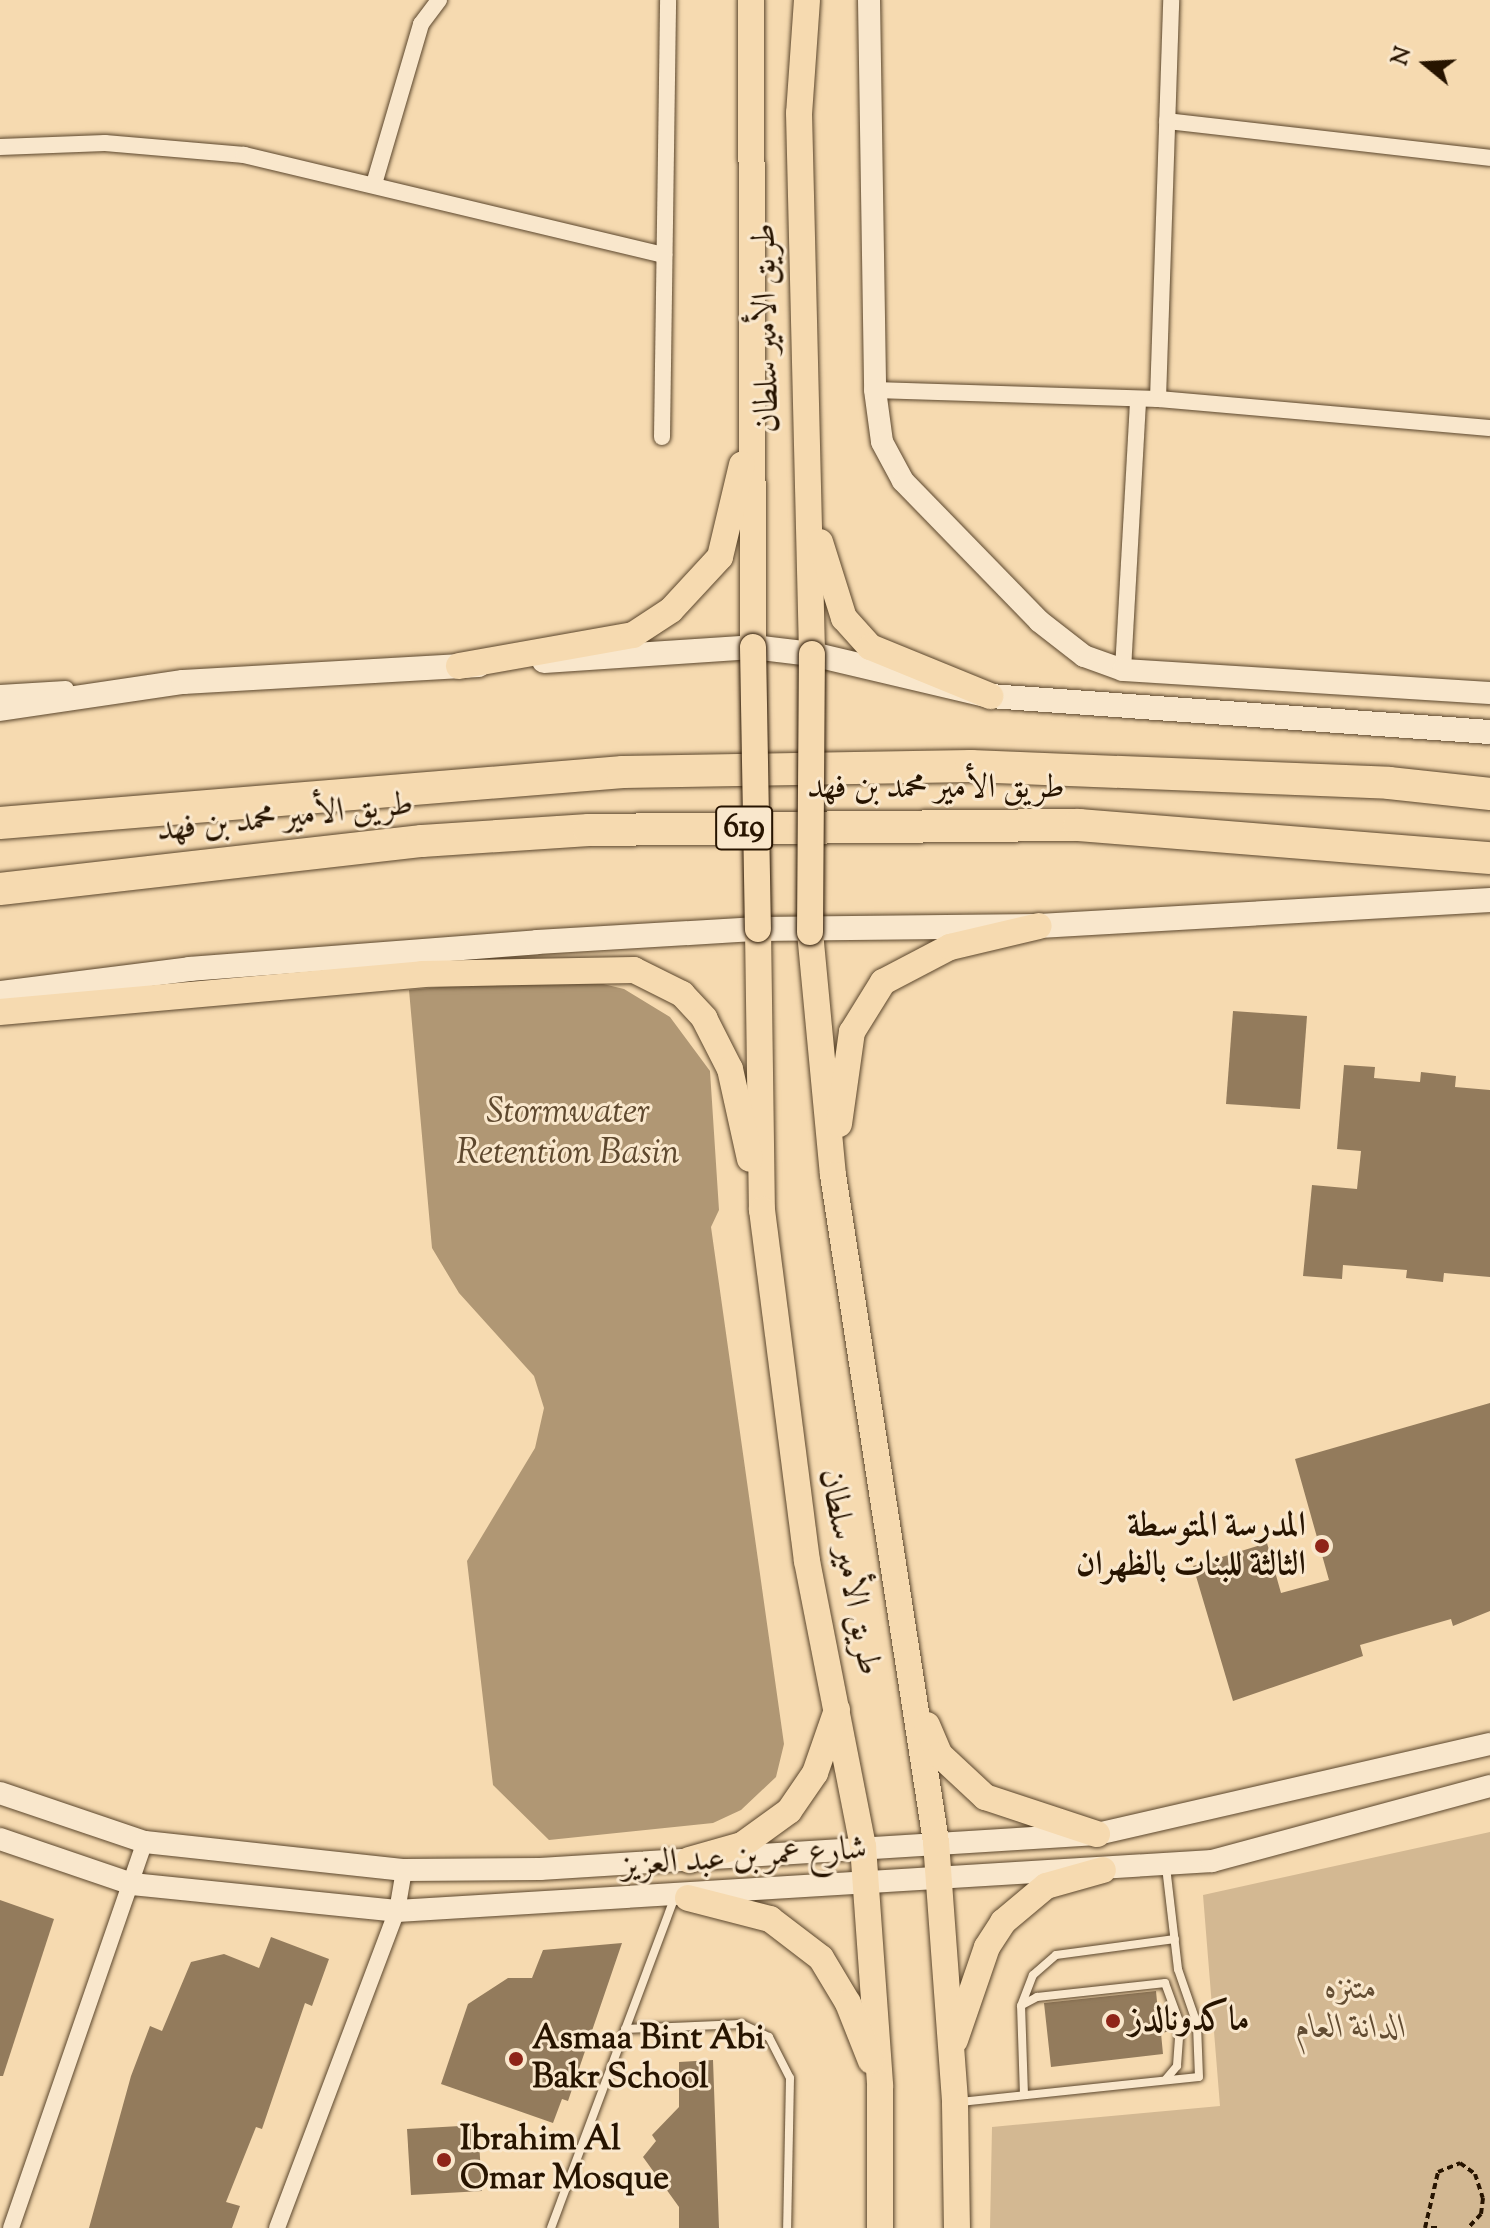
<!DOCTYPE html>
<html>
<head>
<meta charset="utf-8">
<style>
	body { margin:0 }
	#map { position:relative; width:1490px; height:2228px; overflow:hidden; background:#f6dab0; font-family:"Sorts Mill Goudy",Amiri,serif }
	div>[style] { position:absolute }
	.green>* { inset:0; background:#d3b892 }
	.water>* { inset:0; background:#b09774 }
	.building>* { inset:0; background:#937b5c }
	.path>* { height:4px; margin-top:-2px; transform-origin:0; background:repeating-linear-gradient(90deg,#271400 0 6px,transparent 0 10px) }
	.roads { filter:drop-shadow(0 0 2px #5b462c) drop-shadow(0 0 2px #5b462c) }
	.service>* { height:8px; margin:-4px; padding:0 4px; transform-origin:4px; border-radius:4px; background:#f9e7cc }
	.minor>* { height:16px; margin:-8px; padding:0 8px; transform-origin:8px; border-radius:8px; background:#f9e7cc }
	.tertiary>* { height:22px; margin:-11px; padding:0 11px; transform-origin:11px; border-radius:11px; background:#f9e7cc }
	.secondary>* { height:24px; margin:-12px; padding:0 12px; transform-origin:12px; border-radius:12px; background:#f9e7cc }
	.primary>* { height:26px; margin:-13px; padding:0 13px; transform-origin:13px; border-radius:13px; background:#f6dab0 }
	.motorway>* { height:32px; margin:-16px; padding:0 16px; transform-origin:16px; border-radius:16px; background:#f6dab0 }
	.bridges { filter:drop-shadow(0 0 2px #271400) drop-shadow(0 0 2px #271400) }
	.primary-bridge>* { height:26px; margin:-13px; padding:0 13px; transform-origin:13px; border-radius:13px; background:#f6dab0 }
	.dots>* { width:22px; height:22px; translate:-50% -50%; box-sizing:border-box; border:4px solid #f9e7cc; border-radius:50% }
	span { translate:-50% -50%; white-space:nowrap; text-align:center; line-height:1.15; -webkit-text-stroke:6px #f9e7cc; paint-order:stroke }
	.shield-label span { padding:2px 6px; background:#f9e7cc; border:2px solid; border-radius:6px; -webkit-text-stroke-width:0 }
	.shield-label { font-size:32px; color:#271400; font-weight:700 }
	.street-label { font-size:34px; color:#271400 }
	.poi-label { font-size:34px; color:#271400; font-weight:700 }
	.right { translate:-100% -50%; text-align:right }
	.left { translate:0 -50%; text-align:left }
	.park-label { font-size:34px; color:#634d33; font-style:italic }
	.water-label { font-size:36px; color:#5e482e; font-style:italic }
	.north { position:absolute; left:1386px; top:24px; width:80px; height:80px; -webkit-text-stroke:6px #f9e7cc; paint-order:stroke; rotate:288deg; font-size:22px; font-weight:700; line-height:32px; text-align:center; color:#271400 }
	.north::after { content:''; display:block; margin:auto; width:28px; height:36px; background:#271400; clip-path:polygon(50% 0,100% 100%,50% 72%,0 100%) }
</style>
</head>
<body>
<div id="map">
	<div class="green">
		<i style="clip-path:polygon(1490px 1832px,1490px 2228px,990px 2228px,992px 2127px,1220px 2106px,1203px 1895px)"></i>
	</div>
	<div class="water">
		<i style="clip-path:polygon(492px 982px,599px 983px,624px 989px,670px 1017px,710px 1071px,719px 1210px,711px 1227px,784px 1744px,776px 1777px,741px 1810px,713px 1823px,549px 1840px,493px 1785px,467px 1561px,535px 1448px,544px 1408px,534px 1376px,459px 1293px,432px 1248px,409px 990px)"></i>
	</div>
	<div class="building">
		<i style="clip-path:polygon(1233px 1011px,1307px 1016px,1300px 1109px,1226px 1104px)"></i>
		<i style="clip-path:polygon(1344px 1065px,1375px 1067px,1374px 1078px,1420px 1082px,1421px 1072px,1456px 1076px,1455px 1087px,1490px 1090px,1490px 1277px,1444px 1273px,1443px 1282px,1406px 1278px,1407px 1270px,1343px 1265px,1342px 1279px,1303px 1276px,1312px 1185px,1357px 1189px,1361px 1151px,1337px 1149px)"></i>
		<i style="clip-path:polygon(1490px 1403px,1490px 1611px,1453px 1626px,1451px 1619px,1360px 1645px,1363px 1656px,1233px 1701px,1193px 1566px,1267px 1543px,1281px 1593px,1329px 1580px,1295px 1459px)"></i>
		<i style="clip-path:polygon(0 1900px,54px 1919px,3px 2076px,0 2076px)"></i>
		<i style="clip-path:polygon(271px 1937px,329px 1959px,312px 2006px,305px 2003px,262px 2129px,256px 2127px,226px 2202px,240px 2206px,232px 2228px,89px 2228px,131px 2076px,150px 2026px,162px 2031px,191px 1962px,224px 1954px,259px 1968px)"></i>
		<i style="clip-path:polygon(622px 1943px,568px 2101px,562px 2099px,553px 2123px,441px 2084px,468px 2004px,508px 1978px,532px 1978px,543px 1950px)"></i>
		<i style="clip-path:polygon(1156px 1991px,1158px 2012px,1168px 2011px,1173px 2025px,1172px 2031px,1161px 2033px,1163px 2054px,1051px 2067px,1044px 2003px)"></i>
		<i style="clip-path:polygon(713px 2060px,719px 2228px,679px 2228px,679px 2207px,643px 2157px,656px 2141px,652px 2135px,679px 2107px,679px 2062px)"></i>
		<i style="clip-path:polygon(478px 2125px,482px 2191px,411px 2195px,407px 2129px)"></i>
	</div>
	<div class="path">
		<i style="left:1425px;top:2228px;width:57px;rotate:-76.9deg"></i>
		<i style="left:1438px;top:2172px;width:24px;rotate:-22deg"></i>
		<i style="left:1460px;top:2163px;width:19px;rotate:36deg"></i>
		<i style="left:1475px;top:2174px;width:25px;rotate:72deg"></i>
		<i style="left:1483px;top:2198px;width:16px;rotate:97deg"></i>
		<i style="left:1481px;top:2214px;width:19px;rotate:133deg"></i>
		<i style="left:1431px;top:2228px;width:8px"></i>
	</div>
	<div class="roads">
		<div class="service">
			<i style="left:1022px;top:2005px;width:17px;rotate:-28deg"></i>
			<i style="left:1037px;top:1997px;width:129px;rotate:-6.2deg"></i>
			<i style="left:1165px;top:1983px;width:44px;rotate:69.9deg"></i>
			<i style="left:1180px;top:2024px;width:42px;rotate:94.1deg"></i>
			<i style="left:1177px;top:2066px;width:17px;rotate:130deg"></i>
			<i style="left:625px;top:2029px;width:117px;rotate:-2.4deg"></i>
			<i style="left:742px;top:2024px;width:30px;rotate:26deg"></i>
			<i style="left:769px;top:2037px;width:46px;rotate:62.9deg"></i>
			<i style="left:790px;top:2078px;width:150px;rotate:91.1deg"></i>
			<i style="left:1024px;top:2095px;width:89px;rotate:-91.9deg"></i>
			<i style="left:1021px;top:2006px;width:33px;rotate:-69deg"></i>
			<i style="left:1033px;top:1975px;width:30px;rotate:-41deg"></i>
			<i style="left:1056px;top:1955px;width:120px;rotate:-7.7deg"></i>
			<i style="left:960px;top:2102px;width:240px;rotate:-6deg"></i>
			<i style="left:1199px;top:2077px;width:53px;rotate:-92.2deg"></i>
			<i style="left:1197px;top:2024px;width:58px;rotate:-109.1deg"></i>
			<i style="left:1178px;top:1969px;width:103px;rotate:-96.7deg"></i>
			<i style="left:551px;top:2228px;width:351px;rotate:-69.5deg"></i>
		</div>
		<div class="minor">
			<i style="left:1167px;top:121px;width:325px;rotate:6.5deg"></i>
			<i style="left:0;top:147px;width:105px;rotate:-2.2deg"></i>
			<i style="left:105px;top:143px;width:140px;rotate:4.9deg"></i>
			<i style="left:244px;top:155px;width:432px;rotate:13.4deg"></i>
			<i style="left:374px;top:184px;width:167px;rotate:-73.6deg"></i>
			<i style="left:421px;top:24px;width:30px;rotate:-53deg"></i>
			<i style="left:875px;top:390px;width:283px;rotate:1.8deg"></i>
			<i style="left:1158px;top:399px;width:333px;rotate:5deg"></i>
			<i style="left:1158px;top:399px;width:399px;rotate:-88.1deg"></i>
			<i style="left:662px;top:437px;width:437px;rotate:-89.2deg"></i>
			<i style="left:1123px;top:670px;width:271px;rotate:-86.8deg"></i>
			<i style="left:0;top:693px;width:66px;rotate:-3.5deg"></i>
			<i style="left:11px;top:2228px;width:409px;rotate:-70.9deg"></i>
			<i style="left:277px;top:2228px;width:339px;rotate:-69.3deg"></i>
			<i style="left:397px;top:1911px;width:42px;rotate:-80.3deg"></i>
		</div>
		<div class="tertiary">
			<i style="left:869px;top:0;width:390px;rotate:89.1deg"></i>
			<i style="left:875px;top:390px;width:52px;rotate:82.3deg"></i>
			<i style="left:882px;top:442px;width:44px;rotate:61.7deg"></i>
			<i style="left:903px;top:481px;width:195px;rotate:45.8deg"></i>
			<i style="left:1039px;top:621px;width:57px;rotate:37.9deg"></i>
			<i style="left:1084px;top:656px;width:41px;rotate:19.7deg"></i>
			<i style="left:1123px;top:670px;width:368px;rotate:3.6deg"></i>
			<i style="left:0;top:1793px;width:153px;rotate:18.7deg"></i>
			<i style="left:145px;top:1842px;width:261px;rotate:6.2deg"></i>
			<i style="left:404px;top:1870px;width:136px;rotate:-0.4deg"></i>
			<i style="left:540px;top:1869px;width:558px;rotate:-3.6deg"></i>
			<i style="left:1097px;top:1834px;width:403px;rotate:-12.9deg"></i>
			<i style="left:0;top:1839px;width:139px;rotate:18.8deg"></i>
			<i style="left:132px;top:1884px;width:266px;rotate:5.8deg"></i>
			<i style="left:397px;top:1911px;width:817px;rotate:-3.51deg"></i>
			<i style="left:1212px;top:1861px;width:288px;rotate:-15.1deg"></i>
		</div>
		<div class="secondary">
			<i style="left:544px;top:661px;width:209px;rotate:-3.8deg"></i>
			<i style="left:753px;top:647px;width:59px;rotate:6.8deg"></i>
			<i style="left:812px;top:654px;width:183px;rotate:13.3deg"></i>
			<i style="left:990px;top:696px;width:501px;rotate:4.12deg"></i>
			<i style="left:0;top:709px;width:185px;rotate:-8.4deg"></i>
			<i style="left:183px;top:682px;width:296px;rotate:-3.3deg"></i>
			<i style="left:0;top:993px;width:191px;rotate:-7.2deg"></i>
			<i style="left:189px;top:969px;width:349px;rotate:-4.4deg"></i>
			<i style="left:537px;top:942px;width:221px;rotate:-3.4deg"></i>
			<i style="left:758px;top:929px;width:281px;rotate:-0.6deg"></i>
			<i style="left:1039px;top:926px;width:452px;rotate:-3.3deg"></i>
		</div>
		<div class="primary">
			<i style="left:751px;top:0;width:647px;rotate:89.82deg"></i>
			<i style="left:807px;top:0;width:113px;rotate:94deg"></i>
			<i style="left:799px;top:113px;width:541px;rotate:88.62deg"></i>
			<i style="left:820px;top:542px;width:80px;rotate:72.5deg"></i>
			<i style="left:844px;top:618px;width:39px;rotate:48deg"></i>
			<i style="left:870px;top:647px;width:130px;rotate:22.2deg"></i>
			<i style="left:459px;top:666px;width:177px;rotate:-10.1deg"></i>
			<i style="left:633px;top:635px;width:45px;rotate:-33.3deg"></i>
			<i style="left:671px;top:610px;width:72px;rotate:-47.2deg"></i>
			<i style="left:720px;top:557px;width:95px;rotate:-76.6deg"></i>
			<i style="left:758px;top:929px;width:281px;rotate:89.2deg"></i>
			<i style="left:762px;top:1210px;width:354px;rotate:82.7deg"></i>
			<i style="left:807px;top:1561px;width:290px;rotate:78.9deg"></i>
			<i style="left:863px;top:1846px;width:241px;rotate:85.9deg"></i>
			<i style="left:880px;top:2086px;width:142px;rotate:90deg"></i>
			<i style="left:810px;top:932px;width:244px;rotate:84.6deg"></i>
			<i style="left:833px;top:1175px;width:675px;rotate:81.22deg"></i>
			<i style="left:936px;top:1842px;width:262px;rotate:85.8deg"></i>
			<i style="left:955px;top:2103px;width:125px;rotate:89.1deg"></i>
			<i style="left:0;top:1012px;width:424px;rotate:-5.1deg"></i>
			<i style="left:422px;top:974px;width:212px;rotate:-1.1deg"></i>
			<i style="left:634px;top:970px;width:54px;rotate:26.6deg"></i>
			<i style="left:682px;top:994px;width:33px;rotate:47deg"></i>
			<i style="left:704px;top:1018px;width:57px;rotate:63deg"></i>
			<i style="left:730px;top:1069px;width:92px;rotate:77.5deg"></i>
			<i style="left:839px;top:1124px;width:93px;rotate:-82deg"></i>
			<i style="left:852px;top:1032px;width:59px;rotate:-58.2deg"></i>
			<i style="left:883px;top:982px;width:76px;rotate:-27.6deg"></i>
			<i style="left:950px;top:947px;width:91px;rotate:-13.3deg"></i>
			<i style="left:927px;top:1725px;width:33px;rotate:67deg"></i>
			<i style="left:940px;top:1755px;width:62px;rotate:43deg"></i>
			<i style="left:985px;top:1797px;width:118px;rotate:18.3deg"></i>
			<i style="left:689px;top:1860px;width:55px;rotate:-15.8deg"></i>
			<i style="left:742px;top:1845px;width:58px;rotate:-35.9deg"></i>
			<i style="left:789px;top:1811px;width:46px;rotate:-55.6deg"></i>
			<i style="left:815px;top:1773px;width:67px;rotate:-70.8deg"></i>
			<i style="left:688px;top:1898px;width:85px;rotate:14.4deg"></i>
			<i style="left:770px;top:1919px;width:64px;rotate:37.4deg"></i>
			<i style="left:821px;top:1958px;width:52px;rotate:59deg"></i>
			<i style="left:848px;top:2003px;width:62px;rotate:68.4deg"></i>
			<i style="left:955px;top:2040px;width:98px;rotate:-71deg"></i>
			<i style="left:987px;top:1947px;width:30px;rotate:-57deg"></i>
			<i style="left:1003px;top:1922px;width:56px;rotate:-39.9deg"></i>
			<i style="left:1046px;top:1886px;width:59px;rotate:-15.7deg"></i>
		</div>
		<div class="motorway">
			<i style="left:0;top:823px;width:625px;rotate:-4.68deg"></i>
			<i style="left:623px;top:772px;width:348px;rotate:-1deg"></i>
			<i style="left:971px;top:766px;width:418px;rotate:2.3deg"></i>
			<i style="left:1389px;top:783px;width:102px;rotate:6.2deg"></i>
			<i style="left:0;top:889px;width:425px;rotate:-6.5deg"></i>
			<i style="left:422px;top:841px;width:167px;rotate:-3.8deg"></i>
			<i style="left:589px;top:830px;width:490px;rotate:-0.6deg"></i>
			<i style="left:1079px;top:825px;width:412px;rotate:4.6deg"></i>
		</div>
	</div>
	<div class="bridges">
		<div class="primary-bridge">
			<i style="left:753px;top:647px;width:282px;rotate:89deg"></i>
			<i style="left:810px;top:932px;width:278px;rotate:-89.6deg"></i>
		</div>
	</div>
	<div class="dots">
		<i style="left:1322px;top:1546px;background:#8f2418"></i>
		<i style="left:1113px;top:2021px;background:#8f2418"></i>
		<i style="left:516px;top:2059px;background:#8f2418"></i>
		<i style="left:444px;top:2160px;background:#8f2418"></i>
	</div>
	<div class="shield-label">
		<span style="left:744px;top:828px">619</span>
	</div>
	<div class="street-label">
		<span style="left:767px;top:328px;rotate:-91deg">طريق الأمير سلطان</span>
		<span style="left:936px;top:789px">طريق الأمير محمد بن فهد</span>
		<span style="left:285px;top:818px;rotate:-6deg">طريق الأمير محمد بن فهد</span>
		<span style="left:849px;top:1572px;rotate:79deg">طريق الأمير سلطان</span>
		<span style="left:744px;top:1858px;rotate:-4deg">شارع عمر بن عبد العزيز</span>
	</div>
	<div class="poi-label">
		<span class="right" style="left:1306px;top:1546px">المدرسة المتوسطة<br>الثالثة للبنات بالظهران</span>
		<span class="left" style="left:1129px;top:2021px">ماكدونالدز</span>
		<span class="left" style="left:532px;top:2059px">Asmaa Bint Abi<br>Bakr School</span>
		<span class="left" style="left:460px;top:2160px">Ibrahim Al<br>Omar Mosque</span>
	</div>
	<div class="park-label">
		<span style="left:1351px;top:2009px">متنزه<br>الدانة العام</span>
	</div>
	<div class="water-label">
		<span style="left:568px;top:1134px">Stormwater<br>Retention Basin</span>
	</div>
	<div class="north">N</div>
</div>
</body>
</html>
